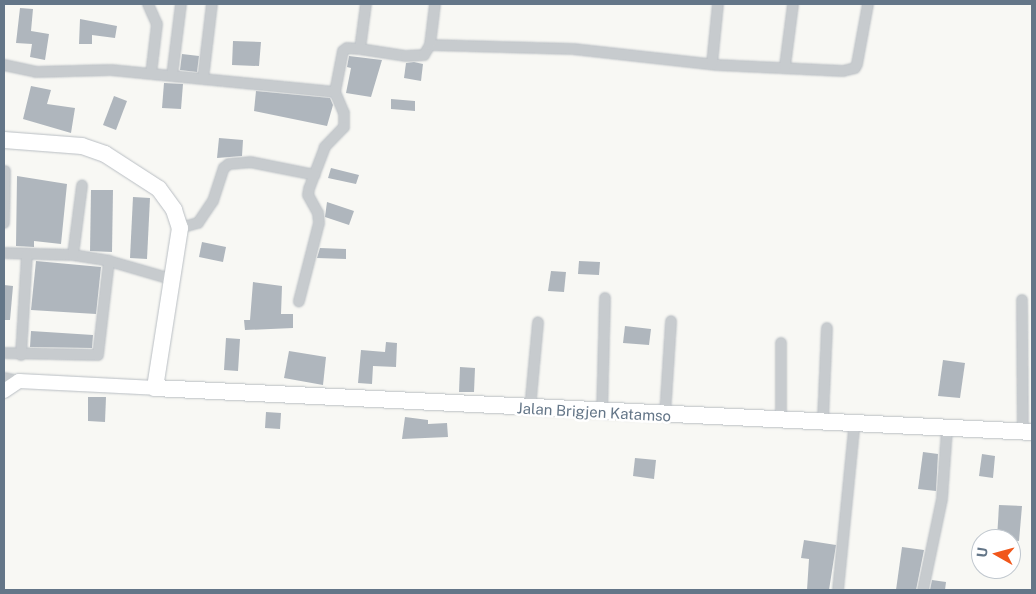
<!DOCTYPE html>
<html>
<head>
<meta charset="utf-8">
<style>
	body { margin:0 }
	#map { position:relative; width:1036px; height:594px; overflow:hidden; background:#f8f8f4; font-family:"Public Sans",sans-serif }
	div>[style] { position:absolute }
	.building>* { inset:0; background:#afb6bd }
	.roads { filter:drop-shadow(0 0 1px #b9bec3) drop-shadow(0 0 1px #b9bec3) }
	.street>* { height:10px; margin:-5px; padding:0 5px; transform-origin:5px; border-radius:5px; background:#c7cbce }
	.secondary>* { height:14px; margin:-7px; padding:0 7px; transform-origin:7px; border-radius:7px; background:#fff }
	.primary>* { height:16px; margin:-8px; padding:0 8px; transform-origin:8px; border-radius:8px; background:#fff }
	span { translate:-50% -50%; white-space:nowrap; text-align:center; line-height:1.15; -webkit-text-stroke:5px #fff; paint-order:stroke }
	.street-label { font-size:15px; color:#647688 }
	.frame { position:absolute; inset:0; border:5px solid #647688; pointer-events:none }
	.north { position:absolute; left:971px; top:529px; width:50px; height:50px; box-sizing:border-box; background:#fff; border:1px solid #c1c8cf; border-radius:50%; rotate:277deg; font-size:14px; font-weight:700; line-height:20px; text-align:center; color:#647688 }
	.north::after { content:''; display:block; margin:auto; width:18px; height:22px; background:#f1571b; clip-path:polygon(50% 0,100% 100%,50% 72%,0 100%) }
</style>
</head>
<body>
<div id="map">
	<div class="building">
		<i style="clip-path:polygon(20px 8px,33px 9px,31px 31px,49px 34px,45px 60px,30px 57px,32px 44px,16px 43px)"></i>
		<i style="clip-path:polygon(80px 19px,117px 26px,115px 38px,92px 35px,92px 44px,79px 44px)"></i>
		<i style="clip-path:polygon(233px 41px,261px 42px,259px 66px,232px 65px)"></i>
		<i style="clip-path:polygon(182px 54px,199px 56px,197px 72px,180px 70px)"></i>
		<i style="clip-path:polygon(349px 56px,382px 60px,371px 97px,346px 93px,351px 68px,347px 67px)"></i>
		<i style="clip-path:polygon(414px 62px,423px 64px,421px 81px,404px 78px,406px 63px)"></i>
		<i style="clip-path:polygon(164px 83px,183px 84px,181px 109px,162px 108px)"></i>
		<i style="clip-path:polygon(31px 86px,51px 90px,47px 104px,75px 108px,71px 133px,23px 119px)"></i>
		<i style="clip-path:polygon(256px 91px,330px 98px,333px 105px,327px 126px,254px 111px)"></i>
		<i style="clip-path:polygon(114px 96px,127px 101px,116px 130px,103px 125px)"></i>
		<i style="clip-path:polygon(391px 99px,415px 101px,415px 111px,391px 109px)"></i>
		<i style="clip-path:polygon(219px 138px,243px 140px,242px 156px,217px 158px)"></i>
		<i style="clip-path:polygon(331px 168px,359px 175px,356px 184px,328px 178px)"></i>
		<i style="clip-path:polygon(17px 176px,67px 184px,61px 244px,34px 241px,34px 247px,16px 246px)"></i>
		<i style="clip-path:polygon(91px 190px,113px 190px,112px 252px,90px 251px)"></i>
		<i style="clip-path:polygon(133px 197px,150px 198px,147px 259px,130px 258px)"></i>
		<i style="clip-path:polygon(327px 202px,354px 211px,349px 225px,325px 217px)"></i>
		<i style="clip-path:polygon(202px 242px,226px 247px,223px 262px,199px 257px)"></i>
		<i style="clip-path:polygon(320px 248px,346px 249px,346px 259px,317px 258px)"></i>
		<i style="clip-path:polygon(36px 261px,101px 267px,96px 314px,31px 310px)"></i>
		<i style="clip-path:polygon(579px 261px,600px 262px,599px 275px,578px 274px)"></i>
		<i style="clip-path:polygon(551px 271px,566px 272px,564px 292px,548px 291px)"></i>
		<i style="clip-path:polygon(253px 282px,282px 286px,281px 314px,293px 314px,293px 328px,245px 330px,244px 320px,250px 320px)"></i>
		<i style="clip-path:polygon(4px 285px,13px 286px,10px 320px,4px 320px)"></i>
		<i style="clip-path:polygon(625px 326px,651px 329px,649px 345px,623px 343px)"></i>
		<i style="clip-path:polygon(31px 331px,93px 335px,92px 348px,30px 347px)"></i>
		<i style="clip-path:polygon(226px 338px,240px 339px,238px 371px,224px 370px)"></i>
		<i style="clip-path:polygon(386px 342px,397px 343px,396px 367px,373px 366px,372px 384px,358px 383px,361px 350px,385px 352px)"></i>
		<i style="clip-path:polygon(289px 351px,326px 357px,323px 385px,284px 378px)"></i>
		<i style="clip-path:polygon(943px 360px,965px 363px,960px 398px,938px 396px)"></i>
		<i style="clip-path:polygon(460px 367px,475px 368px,474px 392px,459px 392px)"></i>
		<i style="clip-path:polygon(88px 397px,106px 397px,105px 422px,88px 421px)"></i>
		<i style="clip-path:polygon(266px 412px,281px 413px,280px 429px,265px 428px)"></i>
		<i style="clip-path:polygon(405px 417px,428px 420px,428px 424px,447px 423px,448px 437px,402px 439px)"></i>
		<i style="clip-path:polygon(923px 452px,938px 454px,936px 491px,918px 489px)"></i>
		<i style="clip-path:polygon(982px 454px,995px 456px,993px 478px,979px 476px)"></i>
		<i style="clip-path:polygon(635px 458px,656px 460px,654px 479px,633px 476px)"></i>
		<i style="clip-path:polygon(999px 505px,1022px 506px,1019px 541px,997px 539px)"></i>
		<i style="clip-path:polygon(804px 540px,836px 545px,829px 590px,807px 590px,809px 559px,801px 558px)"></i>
		<i style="clip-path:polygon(902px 547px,924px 550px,916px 590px,896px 590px)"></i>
		<i style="clip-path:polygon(932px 580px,946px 582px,945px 590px,930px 590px)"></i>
	</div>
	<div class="roads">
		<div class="street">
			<i style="left:148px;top:4px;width:22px;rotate:66deg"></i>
			<i style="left:157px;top:24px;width:50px;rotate:96.8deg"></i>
			<i style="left:430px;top:45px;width:143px;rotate:1.6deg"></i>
			<i style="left:573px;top:49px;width:145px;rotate:6.3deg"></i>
			<i style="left:717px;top:65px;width:126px;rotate:2.7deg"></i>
			<i style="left:843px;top:71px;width:12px;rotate:-14deg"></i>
			<i style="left:855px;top:68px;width:4px;rotate:-63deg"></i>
			<i style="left:857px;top:64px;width:61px;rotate:-79.6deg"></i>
			<i style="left:360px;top:49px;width:47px;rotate:8.7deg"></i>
			<i style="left:406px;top:56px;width:18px;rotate:-3deg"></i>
			<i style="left:424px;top:55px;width:12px;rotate:-59deg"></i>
			<i style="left:430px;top:45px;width:41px;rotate:-83deg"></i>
			<i style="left:712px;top:64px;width:60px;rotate:-84.3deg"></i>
			<i style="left:4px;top:65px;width:33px;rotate:12deg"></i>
			<i style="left:36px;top:72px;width:75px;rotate:-1.5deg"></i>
			<i style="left:111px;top:70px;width:225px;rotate:5.6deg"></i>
			<i style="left:335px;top:92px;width:23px;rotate:67deg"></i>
			<i style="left:344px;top:113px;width:14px;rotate:90deg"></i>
			<i style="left:344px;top:127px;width:28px;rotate:134deg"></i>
			<i style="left:325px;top:147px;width:45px;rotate:110.9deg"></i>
			<i style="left:309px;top:189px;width:6px;rotate:99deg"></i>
			<i style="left:308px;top:195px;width:21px;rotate:61deg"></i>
			<i style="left:318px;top:213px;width:10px;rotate:84deg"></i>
			<i style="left:319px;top:223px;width:81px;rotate:104.4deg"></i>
			<i style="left:785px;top:66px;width:63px;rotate:-82.6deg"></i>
			<i style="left:172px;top:76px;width:73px;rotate:-82.9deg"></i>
			<i style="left:203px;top:79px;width:76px;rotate:-83.2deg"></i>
			<i style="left:335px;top:92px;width:42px;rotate:-79deg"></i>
			<i style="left:343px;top:51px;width:5px;rotate:-37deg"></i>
			<i style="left:347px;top:48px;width:13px;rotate:4deg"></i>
			<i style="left:360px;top:49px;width:45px;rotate:-82.4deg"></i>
			<i style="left:4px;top:223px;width:52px;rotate:-88.9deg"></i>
			<i style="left:180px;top:228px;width:19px;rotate:-16deg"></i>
			<i style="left:198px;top:223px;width:27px;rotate:-56deg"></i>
			<i style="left:213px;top:201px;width:35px;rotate:-72deg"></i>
			<i style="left:224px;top:168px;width:6px;rotate:-39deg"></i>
			<i style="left:229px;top:164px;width:21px;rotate:-5deg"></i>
			<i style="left:250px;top:162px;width:66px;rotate:11.3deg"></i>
			<i style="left:4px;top:253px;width:69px;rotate:1.7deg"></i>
			<i style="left:73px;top:255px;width:36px;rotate:9deg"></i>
			<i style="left:109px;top:261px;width:65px;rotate:16.2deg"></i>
			<i style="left:73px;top:255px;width:70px;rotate:-82.6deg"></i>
			<i style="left:1022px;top:300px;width:131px;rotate:89.6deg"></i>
			<i style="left:4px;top:353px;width:94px;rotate:1.2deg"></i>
			<i style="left:98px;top:355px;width:95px;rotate:-83.3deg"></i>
			<i style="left:21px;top:355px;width:101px;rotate:-86.6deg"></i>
			<i style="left:4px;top:378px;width:15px;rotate:11deg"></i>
			<i style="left:530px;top:409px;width:87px;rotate:-84.7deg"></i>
			<i style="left:602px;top:413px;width:115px;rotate:-88.5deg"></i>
			<i style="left:665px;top:415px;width:94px;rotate:-86.3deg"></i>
			<i style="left:781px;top:417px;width:74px;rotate:-90deg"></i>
			<i style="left:823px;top:419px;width:91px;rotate:-87.5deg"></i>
			<i style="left:838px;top:590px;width:170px;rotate:-84.3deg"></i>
			<i style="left:923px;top:590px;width:93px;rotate:-78.2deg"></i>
			<i style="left:942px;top:499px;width:70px;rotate:-85.9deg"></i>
		</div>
		<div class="secondary">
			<i style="left:4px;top:391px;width:18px;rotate:-34deg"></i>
			<i style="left:19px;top:381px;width:136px;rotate:2.9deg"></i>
		</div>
		<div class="primary">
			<i style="left:4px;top:140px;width:78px;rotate:4.4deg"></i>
			<i style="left:82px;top:146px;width:24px;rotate:19deg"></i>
			<i style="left:105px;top:154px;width:64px;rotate:32.9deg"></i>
			<i style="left:159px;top:189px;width:26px;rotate:54deg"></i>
			<i style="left:174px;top:210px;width:19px;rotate:72deg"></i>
			<i style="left:180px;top:228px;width:162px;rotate:98.9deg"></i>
			<i style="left:155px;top:388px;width:878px;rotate:2.87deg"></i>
		</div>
	</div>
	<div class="street-label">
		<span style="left:594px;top:412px;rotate:3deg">Jalan Brigjen Katamso</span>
	</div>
	<div class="frame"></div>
	<div class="north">U</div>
</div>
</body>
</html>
